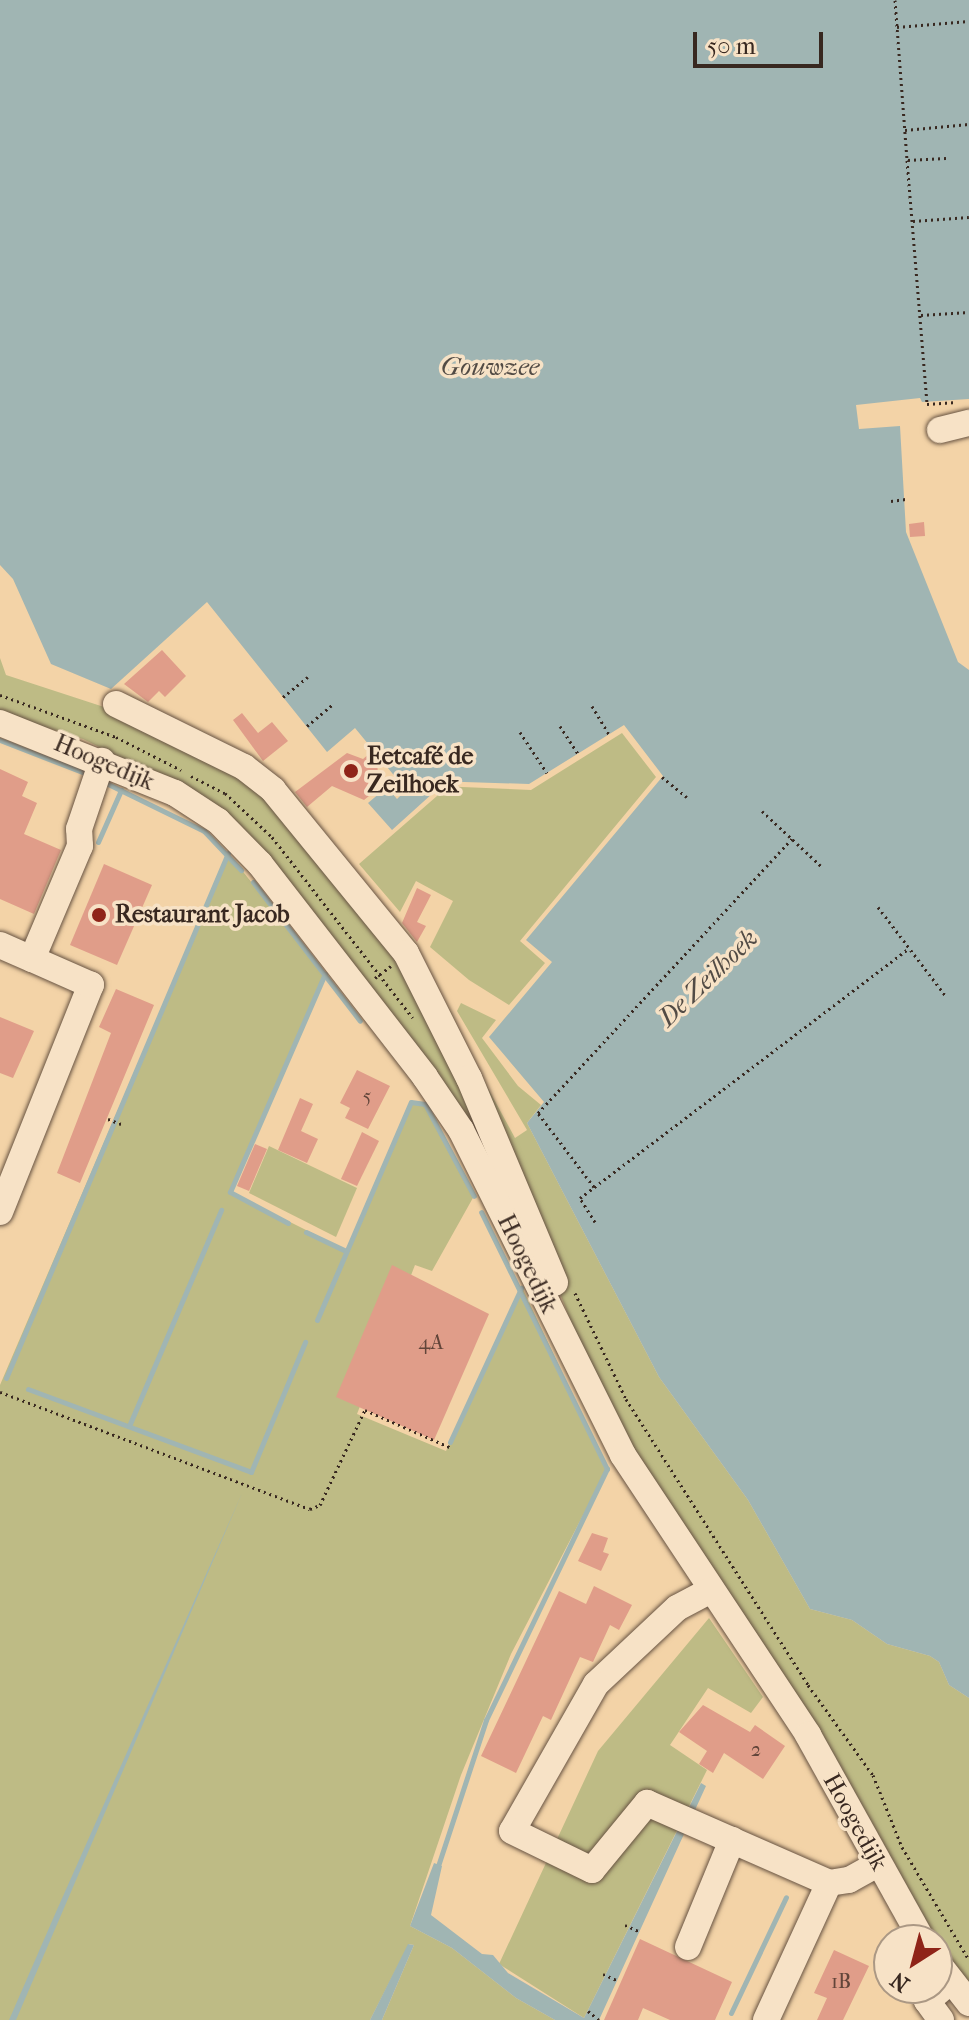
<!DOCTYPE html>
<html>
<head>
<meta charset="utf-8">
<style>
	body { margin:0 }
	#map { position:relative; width:969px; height:2020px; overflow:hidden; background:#f3d3a7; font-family:"IM FELL French Canon",serif }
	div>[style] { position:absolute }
	.green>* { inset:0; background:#bebb85 }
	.water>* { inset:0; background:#a0b5b3 }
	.stream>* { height:5px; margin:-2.5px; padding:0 2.5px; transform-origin:2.5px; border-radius:2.5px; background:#a0b5b3 }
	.building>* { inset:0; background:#e09d89 }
	.path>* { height:3px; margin-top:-1.5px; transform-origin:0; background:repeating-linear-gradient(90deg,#382820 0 2px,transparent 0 6px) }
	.roads { filter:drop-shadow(0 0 2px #675342) drop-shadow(0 0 2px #675342) }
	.minor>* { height:26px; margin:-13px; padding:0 13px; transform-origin:13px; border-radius:13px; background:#f7e2c6 }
	.dots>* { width:22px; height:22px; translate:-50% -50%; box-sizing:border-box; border:4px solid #f7e2c6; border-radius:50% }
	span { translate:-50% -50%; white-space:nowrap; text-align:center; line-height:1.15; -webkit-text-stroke:7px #f7e2c6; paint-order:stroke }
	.number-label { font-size:20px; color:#62453a }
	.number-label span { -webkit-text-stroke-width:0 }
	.poi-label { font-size:24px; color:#382820; font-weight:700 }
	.left { translate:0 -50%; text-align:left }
	.street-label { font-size:24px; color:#382820 }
	.water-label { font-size:26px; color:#524b45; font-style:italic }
	.north { position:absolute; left:873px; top:1924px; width:80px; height:80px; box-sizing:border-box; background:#f7e2c6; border:2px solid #ab9884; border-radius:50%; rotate:216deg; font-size:22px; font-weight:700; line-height:32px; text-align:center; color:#382820 }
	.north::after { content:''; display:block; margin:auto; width:28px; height:36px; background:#8f2418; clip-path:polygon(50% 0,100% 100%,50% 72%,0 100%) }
	.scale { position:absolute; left:693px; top:32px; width:130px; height:36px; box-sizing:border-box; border:4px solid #382820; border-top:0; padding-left:10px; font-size:24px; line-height:28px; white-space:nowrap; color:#382820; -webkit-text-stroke:6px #f7e2c6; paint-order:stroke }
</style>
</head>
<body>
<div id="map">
	<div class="green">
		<i style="clip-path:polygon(0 658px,6px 675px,104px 707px,237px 775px,264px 798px,396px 961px,466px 1079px,514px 1228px,342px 958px,168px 781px,83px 739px,0 713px)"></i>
		<i style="clip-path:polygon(622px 733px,656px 777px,520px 941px,545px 963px,509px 1005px,469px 980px,430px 947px,453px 901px,416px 881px,400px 912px,359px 864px,437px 796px,438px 786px,531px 790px)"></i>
		<i style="clip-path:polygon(228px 853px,325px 974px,230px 1192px,346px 1250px,411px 1102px,425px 1104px,474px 1196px,432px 1271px,415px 1265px,357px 1414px,446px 1451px,522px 1287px,607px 1469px,511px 1654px,461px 1775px,410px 1926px,452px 1948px,516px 1998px,555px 2020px,382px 2020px,414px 1945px,409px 1944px,370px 2020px,0 2020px,0 1385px)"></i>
		<i style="clip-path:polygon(461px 1003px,496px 1020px,482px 1038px,518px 1086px,541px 1105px,527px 1123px,659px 1377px,748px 1500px,810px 1609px,852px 1620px,887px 1644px,930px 1656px,939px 1662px,949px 1685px,969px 1698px,969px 1983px,932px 1940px,596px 1387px,465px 1046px,515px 1138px,527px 1130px,457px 1011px)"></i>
		<i style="clip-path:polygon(269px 1146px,357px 1188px,336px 1237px,249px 1193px)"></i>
		<i style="clip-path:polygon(709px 1618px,763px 1697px,751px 1713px,708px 1688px,670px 1745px,707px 1770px,584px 2018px,499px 1964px,598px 1751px)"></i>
	</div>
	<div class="water">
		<i style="clip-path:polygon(0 0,969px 0,969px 399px,922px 402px,920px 398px,856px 405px,859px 429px,900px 426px,906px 532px,958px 662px,969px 670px,969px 1698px,949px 1685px,939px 1662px,930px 1656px,887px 1644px,852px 1620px,810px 1609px,748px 1500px,659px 1377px,527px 1123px,544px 1102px,489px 1037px,552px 962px,526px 940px,663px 776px,624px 725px,529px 784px,434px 781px,433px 793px,392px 830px,368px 803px,387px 787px,397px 799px,406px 790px,355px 728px,327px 752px,207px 602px,111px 689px,51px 664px,13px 579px,0 565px)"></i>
		<i style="clip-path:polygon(243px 1491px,16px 2020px,9px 2020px,56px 1912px)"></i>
		<i style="clip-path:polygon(701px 1783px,706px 1786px,599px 2020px,555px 2020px,516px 1998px,452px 1948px,410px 1926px,434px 1863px,442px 1866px,431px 1915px,482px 1954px,493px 1955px,508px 1973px,584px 2018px)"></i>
		<i style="clip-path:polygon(408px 1944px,414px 1945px,382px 2020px,370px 2020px)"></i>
	</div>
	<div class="stream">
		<i style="left:0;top:740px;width:93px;rotate:21.3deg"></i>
		<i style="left:108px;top:784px;width:107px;rotate:26.1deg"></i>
		<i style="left:204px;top:831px;width:54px;rotate:46.5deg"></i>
		<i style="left:98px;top:842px;width:57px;rotate:-66.1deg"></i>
		<i style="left:253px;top:882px;width:175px;rotate:52.4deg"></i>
		<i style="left:288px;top:1223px;width:66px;rotate:-151.9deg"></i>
		<i style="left:230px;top:1192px;width:238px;rotate:-66.5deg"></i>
		<i style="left:306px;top:1232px;width:44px;rotate:25.4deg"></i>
		<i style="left:317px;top:1320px;width:237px;rotate:-66.7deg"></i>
		<i style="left:411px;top:1102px;width:14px;rotate:8deg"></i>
		<i style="left:425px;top:1104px;width:104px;rotate:62deg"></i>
		<i style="left:6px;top:1378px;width:570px;rotate:-67.08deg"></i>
		<i style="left:28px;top:1389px;width:238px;rotate:20.4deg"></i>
		<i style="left:251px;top:1472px;width:141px;rotate:-67.4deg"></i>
		<i style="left:129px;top:1426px;width:235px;rotate:-66.9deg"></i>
		<i style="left:450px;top:1442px;width:170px;rotate:-65.2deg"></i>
		<i style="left:437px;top:1869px;width:157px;rotate:-71.8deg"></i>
		<i style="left:486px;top:1720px;width:279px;rotate:-64.3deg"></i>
		<i style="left:607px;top:1469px;width:286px;rotate:-116.1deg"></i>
		<i style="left:731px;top:2013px;width:128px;rotate:-64.6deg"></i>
	</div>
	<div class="building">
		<i style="clip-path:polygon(924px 522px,925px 536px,910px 537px,909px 524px)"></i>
		<i style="clip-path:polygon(162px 650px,186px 676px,165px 697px,159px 691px,148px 702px,124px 684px)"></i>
		<i style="clip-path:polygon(242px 713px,258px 733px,272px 722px,288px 741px,263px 761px,233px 720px)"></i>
		<i style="clip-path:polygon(376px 748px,379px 788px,364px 800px,332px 786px,307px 807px,295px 792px,347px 753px,363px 759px)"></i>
		<i style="clip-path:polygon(0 769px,28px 782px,22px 796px,37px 803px,24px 834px,61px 850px,34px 914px,0 899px)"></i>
		<i style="clip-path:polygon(104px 864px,152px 885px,117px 965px,70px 945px)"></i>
		<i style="clip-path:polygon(417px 888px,431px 895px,417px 922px,426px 926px,417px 942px,402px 923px)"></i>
		<i style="clip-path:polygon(116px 989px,154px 1005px,80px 1183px,57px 1173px,111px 1033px,99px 1027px)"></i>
		<i style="clip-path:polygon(0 1017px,34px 1031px,13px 1078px,0 1073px)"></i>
		<i style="clip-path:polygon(357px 1070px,390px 1086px,368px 1129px,345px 1118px,350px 1108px,340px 1103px)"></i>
		<i style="clip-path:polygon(300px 1098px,313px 1104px,301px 1131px,318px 1139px,307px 1163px,278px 1150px)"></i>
		<i style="clip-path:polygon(362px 1132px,379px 1141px,357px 1186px,341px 1179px)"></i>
		<i style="clip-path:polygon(255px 1144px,267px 1149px,249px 1191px,237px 1186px)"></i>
		<i style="clip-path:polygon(392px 1265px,489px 1314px,434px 1440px,336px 1397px)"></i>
		<i style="clip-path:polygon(592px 1533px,608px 1538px,603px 1552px,609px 1554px,601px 1571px,578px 1561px)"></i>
		<i style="clip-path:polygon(594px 1586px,632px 1605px,619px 1630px,610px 1625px,593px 1662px,580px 1657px,551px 1720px,543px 1716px,516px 1773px,481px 1756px,559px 1591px,586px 1604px)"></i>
		<i style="clip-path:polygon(703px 1705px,750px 1732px,755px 1725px,785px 1746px,763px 1779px,724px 1753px,713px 1773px,699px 1764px,707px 1751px,679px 1732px)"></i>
		<i style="clip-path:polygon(640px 1939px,732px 1982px,715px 2020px,670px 2020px,643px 2008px,638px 2020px,604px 2020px)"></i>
		<i style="clip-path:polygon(834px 1950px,869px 1966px,843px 2020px,817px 2020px,827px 1998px,814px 1993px)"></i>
	</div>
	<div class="path">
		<i style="left:895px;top:0;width:160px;rotate:85.7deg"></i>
		<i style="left:897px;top:27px;width:72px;rotate:-4.8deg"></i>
		<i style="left:905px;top:130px;width:64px;rotate:-5.4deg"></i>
		<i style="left:946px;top:158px;width:39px;rotate:177deg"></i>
		<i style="left:907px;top:160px;width:245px;rotate:85.3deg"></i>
		<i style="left:927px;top:404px;width:30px;rotate:-4deg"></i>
		<i style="left:913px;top:221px;width:56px;rotate:-4.1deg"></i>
		<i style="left:921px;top:315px;width:48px;rotate:-3.6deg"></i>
		<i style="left:891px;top:501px;width:15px;rotate:-8deg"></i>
		<i style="left:0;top:695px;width:123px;rotate:19.9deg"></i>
		<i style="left:116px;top:737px;width:73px;rotate:26.9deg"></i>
		<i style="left:283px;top:697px;width:32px;rotate:-39deg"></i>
		<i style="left:592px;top:706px;width:33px;rotate:59deg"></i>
		<i style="left:307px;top:726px;width:34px;rotate:-40deg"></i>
		<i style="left:560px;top:726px;width:33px;rotate:57deg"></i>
		<i style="left:520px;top:732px;width:49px;rotate:56.6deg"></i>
		<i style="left:191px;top:776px;width:38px;rotate:27deg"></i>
		<i style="left:225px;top:793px;width:64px;rotate:43.1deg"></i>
		<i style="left:272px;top:837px;width:229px;rotate:52.1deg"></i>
		<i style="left:662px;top:777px;width:32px;rotate:39deg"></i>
		<i style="left:762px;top:811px;width:82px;rotate:43deg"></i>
		<i style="left:878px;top:907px;width:111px;rotate:52.7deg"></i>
		<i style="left:375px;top:978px;width:20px;rotate:-37deg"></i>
		<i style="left:108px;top:1119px;width:14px;rotate:21deg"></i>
		<i style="left:594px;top:1187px;width:93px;rotate:-127.1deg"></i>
		<i style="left:538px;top:1113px;width:374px;rotate:-47.2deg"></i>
		<i style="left:595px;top:1222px;width:28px;rotate:-122deg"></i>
		<i style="left:580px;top:1198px;width:413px;rotate:-37.2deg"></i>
		<i style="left:575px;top:1293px;width:118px;rotate:64.3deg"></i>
		<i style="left:626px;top:1399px;width:339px;rotate:57.5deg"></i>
		<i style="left:808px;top:1685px;width:111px;rotate:54.2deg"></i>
		<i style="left:873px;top:1775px;width:78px;rotate:68.1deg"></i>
		<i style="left:902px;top:1847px;width:131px;rotate:59.3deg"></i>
		<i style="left:0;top:1392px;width:331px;rotate:20.7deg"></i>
		<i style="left:310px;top:1509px;width:11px;rotate:-22deg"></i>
		<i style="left:320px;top:1505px;width:105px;rotate:-64.7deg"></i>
		<i style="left:365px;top:1410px;width:95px;rotate:23.6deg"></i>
		<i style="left:625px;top:1925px;width:17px;rotate:24deg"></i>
		<i style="left:603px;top:1974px;width:17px;rotate:24deg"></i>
		<i style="left:588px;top:2011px;width:14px;rotate:39deg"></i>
	</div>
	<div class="roads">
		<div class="minor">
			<i style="left:940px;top:430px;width:30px;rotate:-14deg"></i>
			<i style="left:116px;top:704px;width:143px;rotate:26.2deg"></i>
			<i style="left:244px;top:767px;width:37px;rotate:38deg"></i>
			<i style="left:273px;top:790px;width:210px;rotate:50.8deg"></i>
			<i style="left:406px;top:953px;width:140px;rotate:63.3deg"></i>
			<i style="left:469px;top:1078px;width:222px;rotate:67.2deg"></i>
			<i style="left:0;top:723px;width:188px;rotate:21.8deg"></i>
			<i style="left:175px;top:793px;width:51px;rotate:33.1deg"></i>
			<i style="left:218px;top:821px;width:60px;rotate:45.7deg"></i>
			<i style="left:260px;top:864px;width:269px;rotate:52.2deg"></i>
			<i style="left:425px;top:1077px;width:64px;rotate:55.8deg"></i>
			<i style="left:461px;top:1130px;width:363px;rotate:63.5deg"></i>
			<i style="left:623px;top:1455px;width:336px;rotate:56.5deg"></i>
			<i style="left:808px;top:1735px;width:235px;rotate:60.9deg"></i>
			<i style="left:0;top:945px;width:35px;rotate:24deg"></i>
			<i style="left:0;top:1212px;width:245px;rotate:-68.2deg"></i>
			<i style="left:91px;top:985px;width:64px;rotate:-156.2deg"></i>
			<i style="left:32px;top:959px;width:123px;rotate:-67deg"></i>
			<i style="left:80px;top:846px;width:17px;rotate:-93deg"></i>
			<i style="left:79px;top:829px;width:72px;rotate:-71.3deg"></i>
			<i style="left:711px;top:1590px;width:38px;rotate:152deg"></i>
			<i style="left:677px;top:1608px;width:111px;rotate:136.8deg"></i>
			<i style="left:596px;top:1684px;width:169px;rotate:119.7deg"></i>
			<i style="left:512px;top:1831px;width:89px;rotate:26deg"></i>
			<i style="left:592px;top:1870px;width:87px;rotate:-50.6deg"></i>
			<i style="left:647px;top:1803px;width:199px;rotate:23.7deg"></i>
			<i style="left:688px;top:1947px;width:116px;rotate:-67.6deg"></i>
			<i style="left:937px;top:1962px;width:52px;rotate:52deg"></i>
			<i style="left:766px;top:2020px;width:151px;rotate:-65.3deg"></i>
			<i style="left:829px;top:1883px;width:20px;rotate:-9deg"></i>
			<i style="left:849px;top:1880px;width:33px;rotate:-29deg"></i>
			<i style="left:941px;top:2020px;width:24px;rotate:-126deg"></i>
			<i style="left:927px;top:2001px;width:30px;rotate:-40deg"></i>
		</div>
	</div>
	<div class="dots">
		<i style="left:351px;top:771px;background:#8f2418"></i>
		<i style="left:99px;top:915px;background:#8f2418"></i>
	</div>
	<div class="number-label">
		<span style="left:367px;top:1096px">5</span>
		<span style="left:431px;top:1342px">4A</span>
		<span style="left:756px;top:1749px">2</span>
		<span style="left:841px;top:1981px">1B</span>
	</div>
	<div class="poi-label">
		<span class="left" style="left:367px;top:771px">Eetcafé de<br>Zeilhoek</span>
		<span class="left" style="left:115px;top:915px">Restaurant Jacob</span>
	</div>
	<div class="street-label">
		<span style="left:104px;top:763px;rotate:23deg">Hoogedijk</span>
		<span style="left:527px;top:1264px;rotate:64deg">Hoogedijk</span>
		<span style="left:855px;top:1822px;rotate:61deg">Hoogedijk</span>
	</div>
	<div class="water-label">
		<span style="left:490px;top:367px">Gouwzee</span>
		<span style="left:708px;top:978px;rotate:-44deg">De Zeilhoek</span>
	</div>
	<div class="north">N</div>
	<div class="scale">50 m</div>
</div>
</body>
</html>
